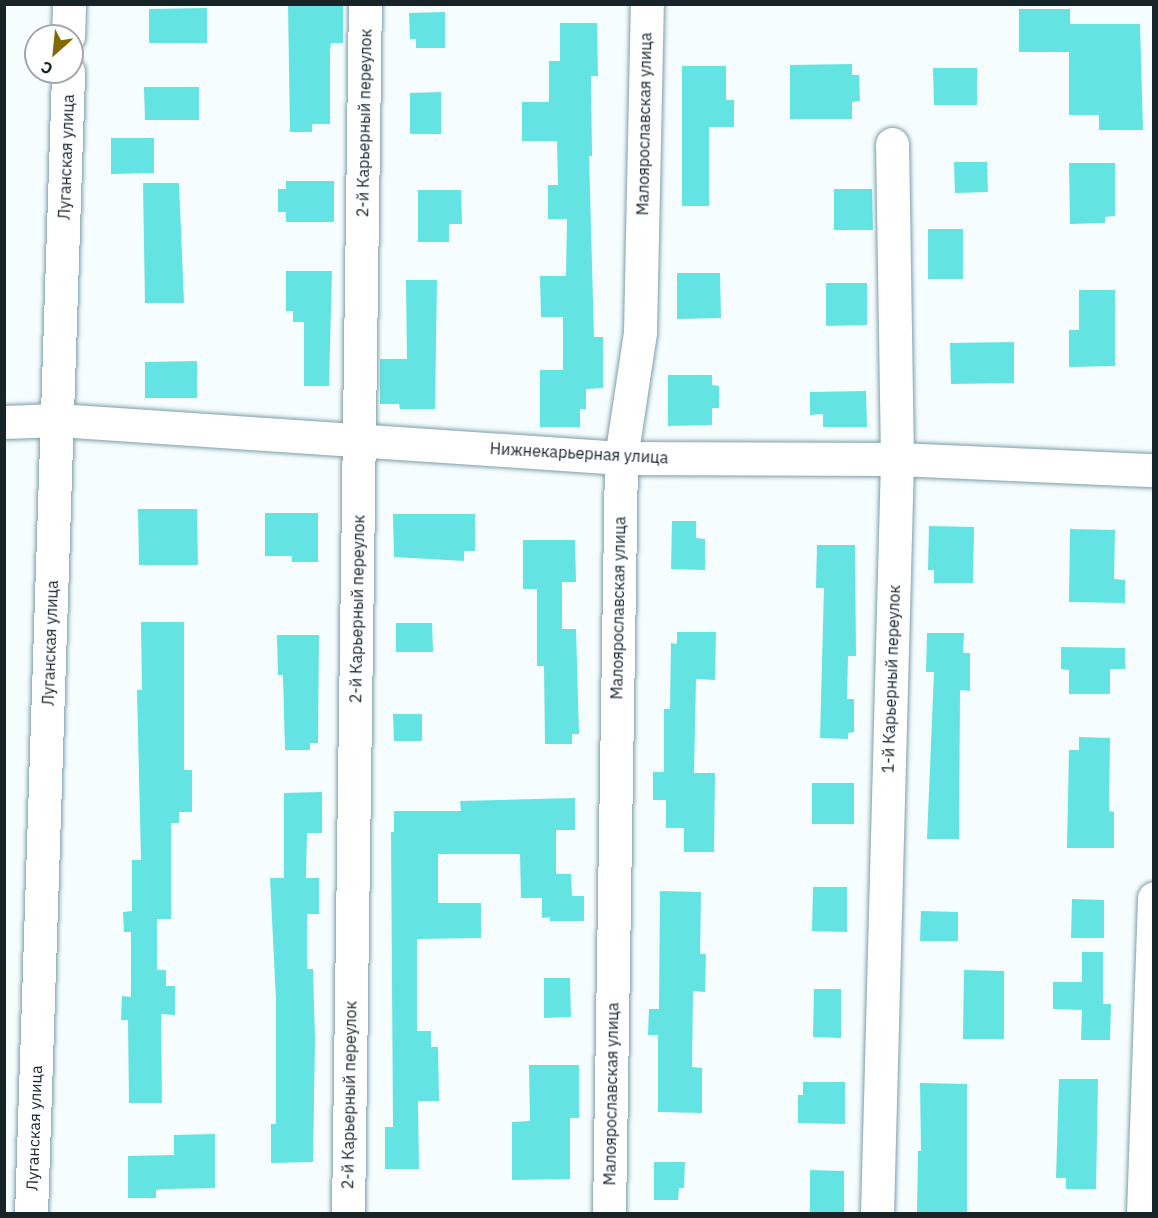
<!DOCTYPE html>
<html>
<head>
<meta charset="utf-8">
<style>
	body { margin:0 }
	#map { position:relative; width:1158px; height:1218px; overflow:hidden; background:#f6fdff; font-family:"IBM Plex Sans",sans-serif }
	div>[style] { position:absolute }
	.building>* { inset:0; background:#63e3e1 }
	.roads { filter:drop-shadow(0 0 2px #7d9ea8) drop-shadow(0 0 2px #7d9ea8) }
	.street>* { height:33px; margin:-16.5px; padding:0 16.5px; transform-origin:16.5px; border-radius:16.5px; background:#fff }
	span { translate:-50% -50%; white-space:nowrap; text-align:center; line-height:1.15; -webkit-text-stroke:6px #fff; paint-order:stroke }
	.street-label { font-size:16px; color:#172428 }
	.frame { position:absolute; inset:0; border:6px solid #172428; pointer-events:none }
	.north { position:absolute; left:24px; top:24px; width:60px; height:60px; box-sizing:border-box; background:#fff; border:2px solid #a2a7a9; border-radius:50%; rotate:207deg; font-size:16px; font-weight:700; line-height:24px; text-align:center; color:#172428 }
	.north::after { content:''; display:block; margin:auto; width:21px; height:27px; background:#836902; clip-path:polygon(50% 0,100% 100%,50% 72%,0 100%) }
</style>
</head>
<body>
<div id="map">
	<div class="building">
		<i style="clip-path:polygon(288px 4px,343px 4px,343px 43px,331px 43px,330px 52px,330px 124px,312px 124px,312px 132px,290px 132px)"></i>
		<i style="clip-path:polygon(207px 8px,207px 43px,149px 43px,149px 9px)"></i>
		<i style="clip-path:polygon(1019px 9px,1070px 9px,1070px 24px,1140px 24px,1143px 130px,1099px 130px,1099px 115px,1069px 115px,1069px 52px,1019px 52px)"></i>
		<i style="clip-path:polygon(445px 12px,445px 48px,416px 48px,416px 39px,410px 39px,409px 13px)"></i>
		<i style="clip-path:polygon(560px 23px,597px 23px,598px 76px,591px 76px,592px 156px,589px 156px,594px 337px,603px 337px,603px 388px,586px 389px,586px 409px,580px 409px,580px 427px,540px 427px,540px 370px,563px 370px,563px 317px,541px 317px,540px 276px,566px 276px,567px 219px,548px 219px,548px 185px,558px 185px,557px 141px,522px 141px,522px 102px,549px 102px,549px 61px,560px 61px)"></i>
		<i style="clip-path:polygon(852px 64px,852px 75px,859px 75px,860px 101px,852px 102px,852px 119px,790px 119px,790px 65px)"></i>
		<i style="clip-path:polygon(682px 66px,726px 66px,726px 100px,734px 100px,734px 127px,709px 127px,709px 206px,682px 206px)"></i>
		<i style="clip-path:polygon(933px 68px,977px 68px,977px 105px,934px 105px)"></i>
		<i style="clip-path:polygon(144px 87px,199px 87px,199px 120px,145px 120px)"></i>
		<i style="clip-path:polygon(441px 92px,441px 134px,410px 134px,410px 93px)"></i>
		<i style="clip-path:polygon(111px 138px,154px 138px,154px 173px,111px 174px)"></i>
		<i style="clip-path:polygon(954px 162px,987px 162px,988px 192px,955px 193px)"></i>
		<i style="clip-path:polygon(1069px 163px,1115px 163px,1115px 216px,1105px 217px,1105px 223px,1070px 224px)"></i>
		<i style="clip-path:polygon(286px 181px,334px 181px,334px 222px,286px 222px,286px 212px,278px 212px,278px 189px,286px 189px)"></i>
		<i style="clip-path:polygon(143px 183px,179px 183px,184px 303px,145px 303px)"></i>
		<i style="clip-path:polygon(834px 189px,872px 189px,873px 230px,834px 230px)"></i>
		<i style="clip-path:polygon(418px 190px,461px 190px,462px 224px,449px 224px,449px 242px,418px 242px)"></i>
		<i style="clip-path:polygon(928px 229px,963px 229px,963px 279px,928px 279px)"></i>
		<i style="clip-path:polygon(286px 271px,332px 271px,329px 386px,304px 386px,304px 322px,293px 322px,293px 311px,286px 311px)"></i>
		<i style="clip-path:polygon(677px 273px,720px 273px,721px 318px,677px 319px)"></i>
		<i style="clip-path:polygon(406px 280px,437px 280px,435px 409px,400px 409px,399px 404px,380px 404px,380px 359px,407px 359px)"></i>
		<i style="clip-path:polygon(826px 283px,867px 283px,867px 325px,826px 326px)"></i>
		<i style="clip-path:polygon(1079px 290px,1115px 290px,1115px 366px,1069px 367px,1069px 330px,1079px 330px)"></i>
		<i style="clip-path:polygon(1014px 342px,1014px 383px,951px 384px,950px 343px)"></i>
		<i style="clip-path:polygon(197px 361px,197px 398px,145px 398px,145px 362px)"></i>
		<i style="clip-path:polygon(668px 375px,712px 375px,712px 385px,719px 386px,719px 408px,712px 408px,712px 425px,668px 426px)"></i>
		<i style="clip-path:polygon(866px 391px,867px 427px,823px 427px,823px 414px,810px 415px,810px 392px)"></i>
		<i style="clip-path:polygon(138px 509px,197px 509px,198px 565px,139px 565px)"></i>
		<i style="clip-path:polygon(265px 513px,318px 513px,318px 562px,292px 562px,292px 556px,265px 556px)"></i>
		<i style="clip-path:polygon(393px 514px,475px 514px,475px 551px,464px 551px,464px 561px,394px 557px)"></i>
		<i style="clip-path:polygon(672px 521px,696px 521px,696px 538px,705px 539px,705px 570px,671px 569px)"></i>
		<i style="clip-path:polygon(929px 526px,974px 527px,973px 583px,934px 583px,934px 570px,928px 570px)"></i>
		<i style="clip-path:polygon(1070px 529px,1115px 530px,1114px 579px,1125px 580px,1125px 603px,1069px 602px)"></i>
		<i style="clip-path:polygon(523px 540px,575px 540px,576px 582px,562px 582px,562px 629px,576px 629px,579px 734px,572px 734px,572px 744px,545px 744px,544px 666px,537px 666px,537px 589px,523px 589px)"></i>
		<i style="clip-path:polygon(817px 545px,855px 545px,856px 656px,848px 656px,847px 699px,854px 699px,854px 732px,848px 733px,848px 739px,820px 738px,824px 588px,816px 588px)"></i>
		<i style="clip-path:polygon(141px 622px,184px 622px,184px 770px,192px 770px,192px 812px,179px 812px,179px 823px,171px 823px,171px 919px,157px 919px,157px 970px,166px 970px,166px 986px,175px 986px,175px 1015px,161px 1014px,162px 1103px,129px 1103px,128px 1020px,121px 1020px,122px 996px,131px 997px,131px 932px,124px 932px,123px 912px,132px 911px,132px 860px,141px 860px,137px 690px,142px 690px)"></i>
		<i style="clip-path:polygon(396px 623px,432px 623px,433px 652px,396px 652px)"></i>
		<i style="clip-path:polygon(677px 632px,716px 632px,715px 680px,696px 679px,694px 773px,715px 773px,714px 852px,684px 852px,684px 828px,666px 828px,666px 800px,653px 800px,653px 772px,664px 772px,664px 709px,670px 709px,671px 643px,677px 644px)"></i>
		<i style="clip-path:polygon(927px 633px,964px 633px,963px 653px,970px 653px,970px 691px,960px 690px,959px 839px,927px 839px,934px 672px,926px 672px)"></i>
		<i style="clip-path:polygon(277px 635px,319px 635px,318px 743px,310px 743px,310px 750px,285px 750px,283px 675px,278px 675px)"></i>
		<i style="clip-path:polygon(1061px 647px,1125px 648px,1125px 669px,1110px 669px,1110px 694px,1069px 694px,1069px 670px,1061px 669px)"></i>
		<i style="clip-path:polygon(393px 714px,422px 714px,422px 741px,394px 741px)"></i>
		<i style="clip-path:polygon(1079px 737px,1110px 738px,1109px 811px,1114px 812px,1114px 848px,1067px 848px,1069px 750px,1079px 750px)"></i>
		<i style="clip-path:polygon(812px 783px,854px 783px,854px 824px,812px 824px)"></i>
		<i style="clip-path:polygon(322px 792px,322px 833px,307px 833px,306px 878px,319px 878px,319px 914px,307px 914px,307px 969px,313px 969px,315px 1038px,313px 1162px,271px 1163px,271px 1124px,276px 1124px,276px 1000px,270px 878px,284px 878px,284px 793px)"></i>
		<i style="clip-path:polygon(575px 798px,575px 830px,556px 830px,556px 874px,571px 874px,572px 896px,584px 896px,584px 921px,550px 921px,550px 917px,542px 918px,542px 898px,521px 898px,520px 854px,438px 854px,438px 903px,481px 903px,481px 938px,417px 939px,417px 1031px,431px 1031px,431px 1047px,438px 1047px,439px 1101px,418px 1101px,419px 1169px,385px 1169px,385px 1127px,393px 1127px,391px 832px,394px 832px,394px 811px,461px 811px,460px 801px)"></i>
		<i style="clip-path:polygon(813px 887px,847px 887px,847px 932px,812px 931px)"></i>
		<i style="clip-path:polygon(660px 891px,701px 892px,700px 954px,706px 954px,705px 992px,693px 991px,692px 1067px,702px 1068px,702px 1113px,658px 1112px,658px 1035px,648px 1035px,649px 1009px,659px 1009px)"></i>
		<i style="clip-path:polygon(1072px 899px,1104px 900px,1104px 938px,1071px 938px)"></i>
		<i style="clip-path:polygon(921px 911px,958px 912px,958px 941px,920px 941px)"></i>
		<i style="clip-path:polygon(1082px 952px,1103px 952px,1103px 1004px,1111px 1004px,1110px 1040px,1081px 1040px,1082px 1010px,1053px 1009px,1053px 982px,1082px 982px)"></i>
		<i style="clip-path:polygon(964px 970px,1004px 971px,1004px 1039px,963px 1039px)"></i>
		<i style="clip-path:polygon(544px 978px,570px 978px,571px 1017px,544px 1018px)"></i>
		<i style="clip-path:polygon(814px 989px,841px 989px,841px 1038px,813px 1037px)"></i>
		<i style="clip-path:polygon(529px 1065px,579px 1065px,579px 1118px,570px 1118px,570px 1179px,512px 1180px,512px 1122px,530px 1121px)"></i>
		<i style="clip-path:polygon(1059px 1079px,1098px 1079px,1096px 1189px,1066px 1189px,1066px 1178px,1056px 1178px)"></i>
		<i style="clip-path:polygon(803px 1082px,845px 1082px,845px 1124px,798px 1123px,798px 1095px,803px 1095px)"></i>
		<i style="clip-path:polygon(920px 1083px,967px 1084px,967px 1214px,917px 1214px,918px 1151px,921px 1151px)"></i>
		<i style="clip-path:polygon(215px 1134px,215px 1188px,164px 1189px,156px 1190px,156px 1198px,128px 1198px,128px 1156px,174px 1155px,174px 1135px)"></i>
		<i style="clip-path:polygon(654px 1162px,685px 1162px,684px 1188px,679px 1188px,678px 1200px,654px 1200px)"></i>
		<i style="clip-path:polygon(810px 1170px,844px 1171px,844px 1213px,810px 1212px)"></i>
	</div>
	<div class="roads">
		<div class="street">
			<i style="left:68px;top:36px;width:32px;rotate:-88deg"></i>
			<i style="left:4px;top:422px;width:54px;rotate:-2.1deg"></i>
			<i style="left:58px;top:420px;width:564px;rotate:3.86deg"></i>
			<i style="left:621px;top:458px;width:276px;rotate:0.2deg"></i>
			<i style="left:897px;top:459px;width:257px;rotate:2.5deg"></i>
			<i style="left:31px;top:1214px;width:1143px;rotate:-88.14deg"></i>
			<i style="left:348px;top:1214px;width:1210px;rotate:-89.2deg"></i>
			<i style="left:609px;top:1214px;width:756px;rotate:-89.09deg"></i>
			<i style="left:621px;top:458px;width:127px;rotate:-81.4deg"></i>
			<i style="left:640px;top:332px;width:328px;rotate:-88.8deg"></i>
			<i style="left:877px;top:1214px;width:755px;rotate:-88.48deg"></i>
			<i style="left:897px;top:459px;width:315px;rotate:-90.9deg"></i>
			<i style="left:1143px;top:1214px;width:316px;rotate:-88deg"></i>
		</div>
	</div>
	<div class="street-label">
		<span style="left:364px;top:123px;rotate:-89deg">2-й Карьерный переулок</span>
		<span style="left:644px;top:124px;rotate:-89deg">Малоярославская улица</span>
		<span style="left:66px;top:157px;rotate:-88deg">Луганская улица</span>
		<span style="left:579px;top:453px;rotate:3deg">Нижнекарьерная улица</span>
		<span style="left:618px;top:608px;rotate:-89deg">Малоярославская улица</span>
		<span style="left:357px;top:609px;rotate:-89deg">2-й Карьерный переулок</span>
		<span style="left:50px;top:643px;rotate:-88deg">Луганская улица</span>
		<span style="left:891px;top:679px;rotate:-88deg">1-й Карьерный переулок</span>
		<span style="left:611px;top:1094px;rotate:-89deg">Малоярославская улица</span>
		<span style="left:349px;top:1095px;rotate:-89deg">2-й Карьерный переулок</span>
		<span style="left:34px;top:1128px;rotate:-88deg">Луганская улица</span>
	</div>
	<div class="frame"></div>
	<div class="north">С</div>
</div>
</body>
</html>
